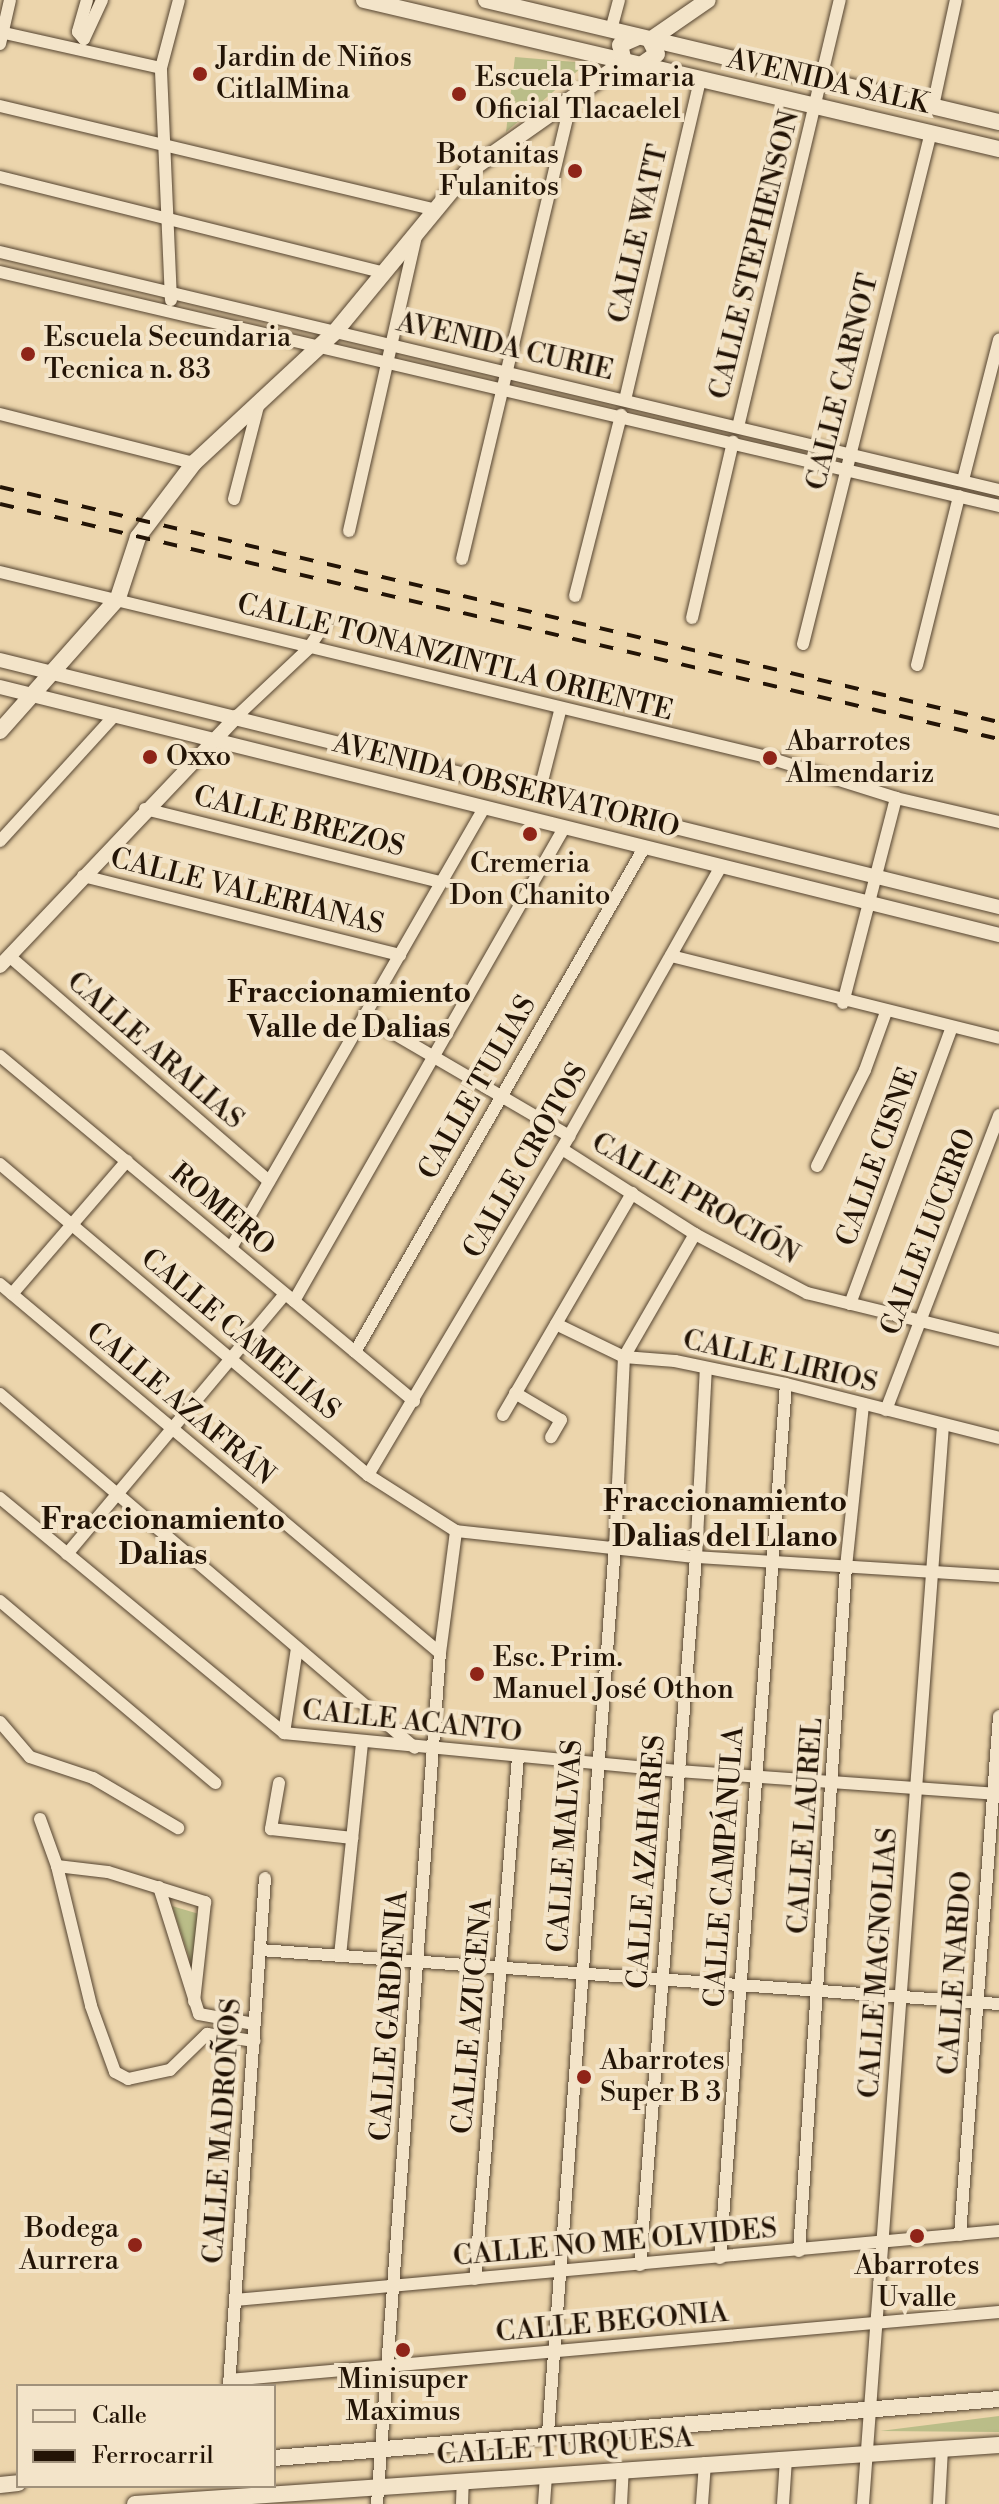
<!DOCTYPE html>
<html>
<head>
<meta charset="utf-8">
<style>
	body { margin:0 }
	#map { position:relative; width:999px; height:2504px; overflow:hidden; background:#ecd5ac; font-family:"Libre Bodoni",serif }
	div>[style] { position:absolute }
	.green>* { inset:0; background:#babd88 }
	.roads { filter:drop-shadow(0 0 2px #554430) drop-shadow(0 0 2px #554430) }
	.minor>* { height:12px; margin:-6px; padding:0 6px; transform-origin:6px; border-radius:6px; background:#f3e4c9 }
	.tertiary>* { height:14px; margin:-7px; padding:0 7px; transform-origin:7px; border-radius:7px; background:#f3e4c9 }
	.secondary>* { height:16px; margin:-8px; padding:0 8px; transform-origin:8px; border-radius:8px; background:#f3e4c9 }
	.rail>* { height:4px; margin-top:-2px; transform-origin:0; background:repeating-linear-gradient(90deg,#231406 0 14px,transparent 0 28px) }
	.dots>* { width:22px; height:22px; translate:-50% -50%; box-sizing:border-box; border:4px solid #f3e4c9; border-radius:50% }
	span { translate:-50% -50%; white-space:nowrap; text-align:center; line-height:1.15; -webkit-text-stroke:8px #f3e4c9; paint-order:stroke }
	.poi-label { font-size:28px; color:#231406 }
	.left { translate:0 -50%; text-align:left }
	.right { translate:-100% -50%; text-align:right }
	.street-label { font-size:28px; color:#231406 }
	.neighbourhood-label { font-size:30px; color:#231406; font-weight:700 }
	.legend { position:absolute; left:16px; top:2384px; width:260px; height:104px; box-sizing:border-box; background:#f3e4c9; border:2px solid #a0917b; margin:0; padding:10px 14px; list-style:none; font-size:24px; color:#231406 }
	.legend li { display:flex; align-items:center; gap:16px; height:40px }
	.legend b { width:40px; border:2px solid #a0917b }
</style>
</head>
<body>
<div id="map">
	<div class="green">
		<i style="clip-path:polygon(515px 57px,587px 63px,506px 132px)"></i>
		<i style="clip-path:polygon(172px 1906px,199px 1914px,192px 1966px)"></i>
		<i style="clip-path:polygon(999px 2416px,999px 2432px,880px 2431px)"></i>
	</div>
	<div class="roads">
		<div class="minor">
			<i style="left:87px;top:0;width:33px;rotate:106deg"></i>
			<i style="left:78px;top:32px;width:9px;rotate:49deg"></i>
			<i style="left:84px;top:39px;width:43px;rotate:-65.2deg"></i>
			<i style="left:611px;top:30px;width:31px;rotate:-75deg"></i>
			<i style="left:0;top:32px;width:165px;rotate:12.6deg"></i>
			<i style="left:0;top:44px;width:45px;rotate:-77.2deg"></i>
			<i style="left:0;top:106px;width:447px;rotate:13.4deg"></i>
			<i style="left:933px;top:106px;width:108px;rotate:-77.8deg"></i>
			<i style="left:0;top:177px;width:397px;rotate:14deg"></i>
			<i style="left:0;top:252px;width:1027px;rotate:13.4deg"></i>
			<i style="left:0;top:272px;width:1026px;rotate:13.18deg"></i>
			<i style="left:171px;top:300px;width:232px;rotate:-92.5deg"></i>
			<i style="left:161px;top:68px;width:70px;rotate:-75.2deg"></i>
			<i style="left:625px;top:400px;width:330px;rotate:-76.8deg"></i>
			<i style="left:0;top:414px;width:200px;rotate:14.2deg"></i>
			<i style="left:738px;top:427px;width:439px;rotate:-76.6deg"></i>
			<i style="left:963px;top:480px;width:145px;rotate:-75.6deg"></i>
			<i style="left:234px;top:499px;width:100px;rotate:-75.5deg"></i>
			<i style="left:349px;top:531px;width:302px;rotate:-77.2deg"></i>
			<i style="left:462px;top:559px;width:475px;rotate:-76.6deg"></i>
			<i style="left:0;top:572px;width:785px;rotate:13.56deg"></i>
			<i style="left:763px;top:756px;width:139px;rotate:17.5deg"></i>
			<i style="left:896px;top:798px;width:106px;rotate:13.1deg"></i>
			<i style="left:575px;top:596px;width:187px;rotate:-75.7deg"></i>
			<i style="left:692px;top:618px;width:181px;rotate:-76.9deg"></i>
			<i style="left:803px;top:644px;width:528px;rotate:-75.96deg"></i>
			<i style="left:917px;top:665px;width:174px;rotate:-76deg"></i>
			<i style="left:237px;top:716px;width:98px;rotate:-43.3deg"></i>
			<i style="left:308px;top:649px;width:32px;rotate:-56deg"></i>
			<i style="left:539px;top:793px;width:85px;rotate:-75.6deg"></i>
			<i style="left:145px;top:809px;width:305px;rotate:13.9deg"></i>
			<i style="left:0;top:841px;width:171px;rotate:-47.6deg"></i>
			<i style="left:83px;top:876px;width:327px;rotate:14deg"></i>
			<i style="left:9px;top:956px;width:344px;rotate:40.9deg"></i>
			<i style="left:671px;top:956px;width:338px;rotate:14deg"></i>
			<i style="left:843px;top:1003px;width:212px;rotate:-75.5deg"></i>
			<i style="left:364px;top:1016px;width:238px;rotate:30.3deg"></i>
			<i style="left:0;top:1056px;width:539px;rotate:39.81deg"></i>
			<i style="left:562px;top:1149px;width:158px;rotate:32.6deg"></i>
			<i style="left:695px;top:1234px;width:127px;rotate:27.8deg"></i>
			<i style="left:807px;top:1293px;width:198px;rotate:13.8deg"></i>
			<i style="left:0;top:1164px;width:482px;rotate:40.2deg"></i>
			<i style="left:368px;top:1475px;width:104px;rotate:32.5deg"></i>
			<i style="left:456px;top:1531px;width:241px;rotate:6.2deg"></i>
			<i style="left:696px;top:1557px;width:304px;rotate:3.6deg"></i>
			<i style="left:817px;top:1166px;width:107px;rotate:-63.4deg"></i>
			<i style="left:865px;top:1070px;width:62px;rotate:-70.1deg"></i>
			<i style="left:231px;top:1248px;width:508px;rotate:-60.1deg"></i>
			<i style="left:0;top:1284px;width:574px;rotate:39.98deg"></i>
			<i style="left:12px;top:1294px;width:176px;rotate:-49.2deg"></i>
			<i style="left:294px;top:1301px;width:545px;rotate:-60.28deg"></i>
			<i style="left:850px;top:1304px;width:295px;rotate:-69.8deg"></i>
			<i style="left:556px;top:1324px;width:76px;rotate:25.9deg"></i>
			<i style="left:624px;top:1357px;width:51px;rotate:4.5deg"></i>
			<i style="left:675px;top:1361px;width:113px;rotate:11.7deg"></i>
			<i style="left:786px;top:1384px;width:220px;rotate:14.2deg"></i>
			<i style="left:355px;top:1352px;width:581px;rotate:-60.17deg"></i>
			<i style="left:515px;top:1393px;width:53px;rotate:30.4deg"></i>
			<i style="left:561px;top:1420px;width:20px;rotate:120deg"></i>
			<i style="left:0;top:1394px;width:545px;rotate:40.46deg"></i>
			<i style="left:886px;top:1410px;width:316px;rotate:-69deg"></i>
			<i style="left:503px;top:1415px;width:257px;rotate:-59.8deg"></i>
			<i style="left:368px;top:1475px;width:394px;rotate:-59.3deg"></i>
			<i style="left:569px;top:1136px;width:308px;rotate:-60.6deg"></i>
			<i style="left:0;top:1498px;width:369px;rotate:39.6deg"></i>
			<i style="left:284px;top:1733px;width:395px;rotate:5.5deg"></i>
			<i style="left:677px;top:1771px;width:323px;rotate:4.1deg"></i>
			<i style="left:67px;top:1554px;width:339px;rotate:-50deg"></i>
			<i style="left:0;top:1601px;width:282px;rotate:40.2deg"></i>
			<i style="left:0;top:1722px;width:46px;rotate:49.4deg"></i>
			<i style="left:30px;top:1757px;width:66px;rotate:18.4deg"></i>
			<i style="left:93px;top:1778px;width:99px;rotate:30.5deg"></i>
			<i style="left:284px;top:1733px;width:86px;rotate:-81.3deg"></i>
			<i style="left:279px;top:1783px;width:47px;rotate:99.9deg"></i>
			<i style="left:271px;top:1829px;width:82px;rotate:6.3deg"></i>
			<i style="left:40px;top:1819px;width:50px;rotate:70.1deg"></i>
			<i style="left:57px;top:1866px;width:144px;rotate:76.3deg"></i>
			<i style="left:91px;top:2006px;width:70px;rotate:70deg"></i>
			<i style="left:115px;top:2072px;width:15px;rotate:28deg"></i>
			<i style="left:128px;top:2079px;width:43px;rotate:-12.1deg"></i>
			<i style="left:170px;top:2070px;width:52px;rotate:-44.2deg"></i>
			<i style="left:207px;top:2034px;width:48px;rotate:8.5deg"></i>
			<i style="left:57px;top:1866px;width:51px;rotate:6.7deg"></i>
			<i style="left:108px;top:1872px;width:102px;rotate:17.2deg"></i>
			<i style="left:205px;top:1902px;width:100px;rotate:96.3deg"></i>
			<i style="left:159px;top:1887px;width:133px;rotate:72.5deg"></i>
			<i style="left:199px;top:2014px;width:56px;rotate:10.3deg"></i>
			<i style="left:260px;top:1950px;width:741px;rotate:4.18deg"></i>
			<i style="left:340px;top:1956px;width:214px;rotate:-84.1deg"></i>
			<i style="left:960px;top:2235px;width:520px;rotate:-85.7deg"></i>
			<i style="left:799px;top:2251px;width:686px;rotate:-86.07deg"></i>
			<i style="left:846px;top:1567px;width:164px;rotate:-84deg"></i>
			<i style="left:720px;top:2258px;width:876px;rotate:-85.68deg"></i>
			<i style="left:640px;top:2265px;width:710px;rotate:-85.48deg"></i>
			<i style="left:696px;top:1557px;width:189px;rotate:-87deg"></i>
			<i style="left:475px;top:2279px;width:524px;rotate:-85.29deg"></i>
			<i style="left:235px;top:2300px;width:767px;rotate:-5.16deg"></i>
			<i style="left:229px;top:2380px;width:773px;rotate:-5.05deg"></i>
			<i style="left:229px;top:2386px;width:509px;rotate:-85.95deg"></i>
			<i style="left:548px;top:2433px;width:889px;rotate:-85.68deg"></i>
			<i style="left:615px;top:1547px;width:190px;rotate:-87.3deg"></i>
			<i style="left:624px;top:1357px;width:142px;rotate:-60deg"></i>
			<i style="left:377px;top:2504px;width:853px;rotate:-85.77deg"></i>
			<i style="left:440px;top:1653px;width:123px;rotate:-82.5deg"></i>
			<i style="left:462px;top:2504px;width:24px;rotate:-88deg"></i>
			<i style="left:544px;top:2504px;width:27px;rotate:-86deg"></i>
			<i style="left:621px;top:2504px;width:34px;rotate:-87deg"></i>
			<i style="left:702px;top:2504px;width:41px;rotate:-85.8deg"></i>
			<i style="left:783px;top:2504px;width:45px;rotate:-86.2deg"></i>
			<i style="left:863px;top:2504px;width:1082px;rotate:-85.76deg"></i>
			<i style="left:939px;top:2504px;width:56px;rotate:-86.9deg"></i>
		</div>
		<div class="tertiary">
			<i style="left:0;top:660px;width:1029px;rotate:13.89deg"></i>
			<i style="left:0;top:687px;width:1029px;rotate:13.94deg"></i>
			<i style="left:0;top:966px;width:344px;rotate:-46.5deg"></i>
		</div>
		<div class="secondary">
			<i style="left:364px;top:0;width:652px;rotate:13.21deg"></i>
			<i style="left:486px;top:0;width:527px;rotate:13.38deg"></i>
			<i style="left:641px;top:65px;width:19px;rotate:-35deg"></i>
			<i style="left:657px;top:54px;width:16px;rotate:-117deg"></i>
			<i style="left:650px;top:40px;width:70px;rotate:-34.6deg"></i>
			<i style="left:0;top:731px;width:178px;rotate:-48.4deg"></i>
			<i style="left:118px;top:598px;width:64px;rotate:-71.8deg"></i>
			<i style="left:138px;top:537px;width:93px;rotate:-52.9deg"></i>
			<i style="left:194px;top:463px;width:192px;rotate:-42.9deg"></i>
			<i style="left:335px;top:332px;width:206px;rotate:-50.5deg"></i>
			<i style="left:466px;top:173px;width:193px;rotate:-35.1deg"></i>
			<i style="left:624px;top:62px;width:17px;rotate:-103deg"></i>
			<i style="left:620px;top:45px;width:20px;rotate:-24deg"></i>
			<i style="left:274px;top:2458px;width:727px;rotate:-4.65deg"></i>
			<i style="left:0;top:2485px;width:18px;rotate:-6deg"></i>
			<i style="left:135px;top:2504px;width:866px;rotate:-3.91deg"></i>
		</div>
	</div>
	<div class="rail">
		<i style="left:0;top:487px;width:1026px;rotate:13.24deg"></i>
		<i style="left:0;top:504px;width:1026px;rotate:13.24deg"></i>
	</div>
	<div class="dots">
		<i style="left:200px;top:74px;background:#8f2418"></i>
		<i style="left:459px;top:94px;background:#8f2418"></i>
		<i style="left:575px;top:171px;background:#8f2418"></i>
		<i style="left:28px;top:354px;background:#8f2418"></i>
		<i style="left:150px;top:757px;background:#8f2418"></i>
		<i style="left:770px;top:758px;background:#8f2418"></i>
		<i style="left:530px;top:834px;background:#8f2418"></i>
		<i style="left:477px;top:1674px;background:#8f2418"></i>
		<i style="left:584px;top:2077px;background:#8f2418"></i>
		<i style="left:917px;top:2236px;background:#8f2418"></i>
		<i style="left:135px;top:2245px;background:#8f2418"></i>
		<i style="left:403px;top:2350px;background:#8f2418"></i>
	</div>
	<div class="poi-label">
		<span class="left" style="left:216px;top:74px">Jardin de Niños<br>CitlalMina</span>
		<span class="left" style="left:475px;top:94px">Escuela Primaria<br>Oficial Tlacaelel</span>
		<span class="right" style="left:559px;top:171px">Botanitas<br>Fulanitos</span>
		<span class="left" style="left:44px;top:354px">Escuela Secundaria<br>Tecnica n. 83</span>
		<span class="left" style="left:786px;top:758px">Abarrotes<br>Almendariz</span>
		<span class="left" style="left:166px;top:757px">Oxxo</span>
		<span style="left:530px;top:880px">Cremeria<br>Don Chanito</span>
		<span class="left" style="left:493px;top:1674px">Esc. Prim.<br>Manuel José Othon</span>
		<span class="left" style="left:600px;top:2077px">Abarrotes<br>Super B 3</span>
		<span class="right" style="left:119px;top:2245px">Bodega<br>Aurrera</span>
		<span style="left:917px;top:2282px">Abarrotes<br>Uvalle</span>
		<span style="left:403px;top:2396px">Minisuper<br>Maximus</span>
	</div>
	<div class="street-label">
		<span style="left:828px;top:82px;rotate:13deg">AVENIDA SALK</span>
		<span style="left:639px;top:234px;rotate:-77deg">CALLE WATT</span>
		<span style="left:755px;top:255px;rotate:-76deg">CALLE STEPHENSON</span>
		<span style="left:505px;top:347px;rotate:13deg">AVENIDA CURIE</span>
		<span style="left:843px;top:382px;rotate:-76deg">CALLE CARNOT</span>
		<span style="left:455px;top:658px;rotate:14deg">CALLE TONANZINTLA ORIENTE</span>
		<span style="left:506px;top:786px;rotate:14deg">AVENIDA OBSERVATORIO</span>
		<span style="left:299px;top:822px;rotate:14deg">CALLE BREZOS</span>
		<span style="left:247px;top:892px;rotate:14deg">CALLE VALERIANAS</span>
		<span style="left:155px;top:1051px;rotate:41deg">CALLE ARALIAS</span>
		<span style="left:478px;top:1088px;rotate:-60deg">CALLE TULIAS</span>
		<span style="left:878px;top:1157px;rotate:-70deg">CALLE CISNE</span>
		<span style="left:526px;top:1161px;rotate:-60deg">CALLE CROTOS</span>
		<span style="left:695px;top:1199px;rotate:30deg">CALLE PROCIÓN</span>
		<span style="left:222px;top:1210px;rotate:40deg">ROMERO</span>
		<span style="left:929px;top:1232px;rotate:-69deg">CALLE LUCERO</span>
		<span style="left:240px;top:1335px;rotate:40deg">CALLE CAMELIAS</span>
		<span style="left:780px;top:1362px;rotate:13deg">CALLE LIRIOS</span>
		<span style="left:180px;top:1404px;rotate:40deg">CALLE AZAFRÁN</span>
		<span style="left:412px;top:1722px;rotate:6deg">CALLE ACANTO</span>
		<span style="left:806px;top:1826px;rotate:-86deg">CALLE LAUREL</span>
		<span style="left:566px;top:1846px;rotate:-86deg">CALLE MALVAS</span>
		<span style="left:647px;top:1862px;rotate:-86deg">CALLE AZAHARES</span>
		<span style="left:725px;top:1867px;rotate:-86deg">CALLE CAMPÁNULA</span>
		<span style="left:879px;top:1963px;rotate:-86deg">CALLE MAGNOLIAS</span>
		<span style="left:956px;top:1973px;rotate:-86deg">CALLE NARDO</span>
		<span style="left:390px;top:2016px;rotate:-86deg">CALLE GARDENIA</span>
		<span style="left:473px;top:2016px;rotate:-85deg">CALLE AZUCENA</span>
		<span style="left:223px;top:2131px;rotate:-86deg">CALLE MADROÑOS</span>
		<span style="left:615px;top:2243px;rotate:-5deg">CALLE NO ME OLVIDES</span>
		<span style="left:612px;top:2323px;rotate:-5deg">CALLE BEGONIA</span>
		<span style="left:565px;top:2447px;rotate:-4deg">CALLE TURQUESA</span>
	</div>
	<div class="neighbourhood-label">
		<span style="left:349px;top:1010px">Fraccionamiento<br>Valle de Dalias</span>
		<span style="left:725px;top:1519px">Fraccionamiento<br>Dalias del Llano</span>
		<span style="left:163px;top:1537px">Fraccionamiento<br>Dalias</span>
	</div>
	<ul class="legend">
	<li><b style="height:10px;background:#f3e4c9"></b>Calle</li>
	<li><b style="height:10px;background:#231406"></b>Ferrocarril</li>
	</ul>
</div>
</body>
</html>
